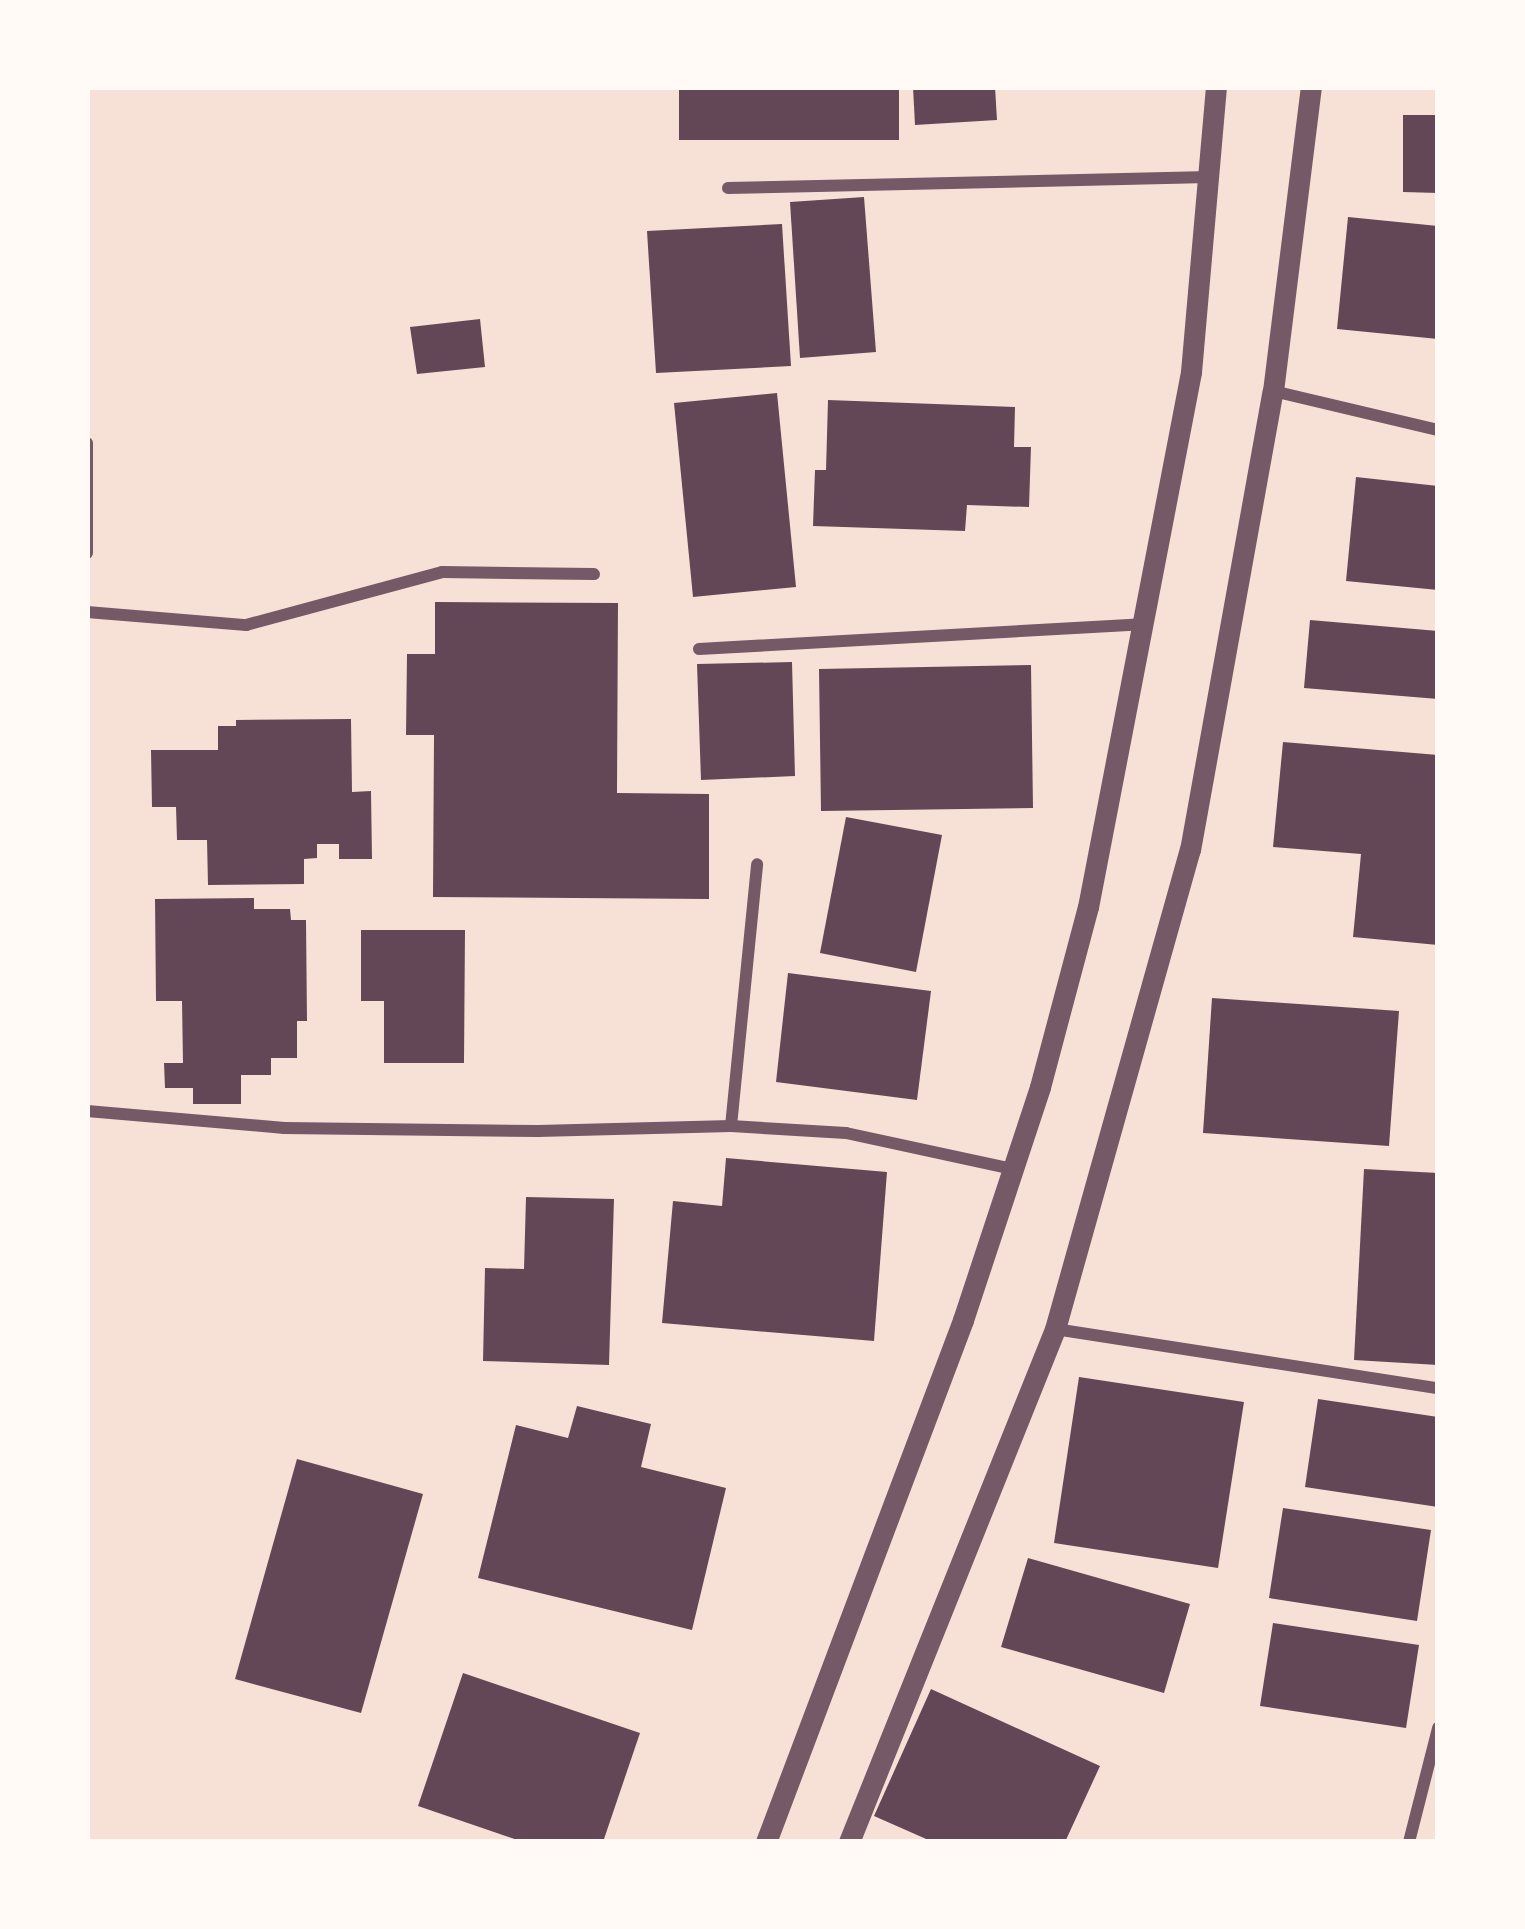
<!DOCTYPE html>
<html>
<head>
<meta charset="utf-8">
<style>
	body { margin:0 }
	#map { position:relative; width:1525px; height:1929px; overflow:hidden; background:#f7e1d7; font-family:Roboto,sans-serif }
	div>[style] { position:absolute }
	.building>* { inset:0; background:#644757 }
	.minor>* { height:12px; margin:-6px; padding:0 6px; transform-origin:6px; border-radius:6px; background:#755966 }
	.tertiary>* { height:21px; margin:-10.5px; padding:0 10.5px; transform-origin:10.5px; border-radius:10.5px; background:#755966 }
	span { translate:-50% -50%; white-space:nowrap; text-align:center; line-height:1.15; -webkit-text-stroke:12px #fffaf5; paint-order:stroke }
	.frame { position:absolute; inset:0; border:90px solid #fffaf5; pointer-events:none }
</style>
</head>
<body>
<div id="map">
	<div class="building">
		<i style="clip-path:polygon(679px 87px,899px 87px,899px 140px,679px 140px)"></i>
		<i style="clip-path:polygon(913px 87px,995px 87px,997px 120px,915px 125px)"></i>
		<i style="clip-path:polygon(1403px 115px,1438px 115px,1438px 193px,1403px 192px)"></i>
		<i style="clip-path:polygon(864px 197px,876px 352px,800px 358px,790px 202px)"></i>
		<i style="clip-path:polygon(1348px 217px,1438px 226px,1438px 339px,1337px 329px)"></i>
		<i style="clip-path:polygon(782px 224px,791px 366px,656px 373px,647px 231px)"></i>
		<i style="clip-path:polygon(480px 319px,485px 367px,417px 374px,410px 327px)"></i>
		<i style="clip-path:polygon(777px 393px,796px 587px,693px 597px,674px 403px)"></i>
		<i style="clip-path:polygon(828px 400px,1015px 407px,1014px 447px,1031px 447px,1029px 507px,967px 505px,965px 531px,813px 526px,815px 470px,826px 470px)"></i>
		<i style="clip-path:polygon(1356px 477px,1438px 486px,1438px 590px,1346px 581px)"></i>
		<i style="clip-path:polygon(435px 602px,618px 603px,617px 793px,709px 794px,709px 899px,433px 897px,434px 735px,406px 735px,407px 654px,435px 654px)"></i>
		<i style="clip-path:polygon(1310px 620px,1438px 631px,1438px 699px,1304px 688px)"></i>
		<i style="clip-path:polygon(792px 662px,795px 776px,701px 780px,697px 664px)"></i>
		<i style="clip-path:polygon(1031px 665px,1033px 808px,821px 811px,819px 669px)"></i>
		<i style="clip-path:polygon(351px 719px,352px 792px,371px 791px,372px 859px,339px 859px,339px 844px,317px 844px,317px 858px,304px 859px,304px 884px,208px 885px,207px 840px,177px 840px,176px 807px,152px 807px,151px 750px,218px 750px,218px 726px,236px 726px,236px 720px)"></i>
		<i style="clip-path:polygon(1283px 742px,1438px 755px,1438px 945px,1353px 937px,1361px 854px,1273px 847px)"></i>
		<i style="clip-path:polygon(846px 817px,942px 835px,916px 972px,820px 953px)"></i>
		<i style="clip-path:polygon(254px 898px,254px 909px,290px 909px,291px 920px,306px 920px,307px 1021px,297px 1021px,297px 1058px,271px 1058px,271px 1075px,241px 1075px,241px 1104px,193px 1104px,193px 1088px,165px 1088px,164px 1063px,183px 1063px,182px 1001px,156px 1001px,155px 899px)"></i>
		<i style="clip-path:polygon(361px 930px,465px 930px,464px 1063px,384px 1063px,384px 1001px,361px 1001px)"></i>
		<i style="clip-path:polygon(788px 973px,931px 991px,917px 1100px,776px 1082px)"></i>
		<i style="clip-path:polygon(1212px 998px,1399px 1011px,1389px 1146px,1203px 1133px)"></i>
		<i style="clip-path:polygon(726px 1158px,887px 1172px,874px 1341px,662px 1323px,673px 1201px,722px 1206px)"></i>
		<i style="clip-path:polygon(1364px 1169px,1438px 1173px,1438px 1365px,1354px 1360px)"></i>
		<i style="clip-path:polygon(526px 1197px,614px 1199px,609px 1365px,483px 1361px,485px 1268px,524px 1269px)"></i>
		<i style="clip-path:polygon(1079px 1377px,1244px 1402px,1218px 1568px,1054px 1543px)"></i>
		<i style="clip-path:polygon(1318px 1399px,1438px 1417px,1438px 1507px,1305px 1487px)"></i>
		<i style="clip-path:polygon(577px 1406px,651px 1424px,641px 1467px,726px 1488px,692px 1630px,478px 1578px,516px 1425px,568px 1438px)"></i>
		<i style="clip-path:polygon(297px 1459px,423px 1494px,361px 1713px,235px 1679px)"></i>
		<i style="clip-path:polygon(1283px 1508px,1431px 1530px,1417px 1621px,1269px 1598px)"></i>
		<i style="clip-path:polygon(1028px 1558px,1190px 1604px,1164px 1693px,1001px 1647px)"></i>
		<i style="clip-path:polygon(1273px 1623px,1419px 1645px,1406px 1728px,1260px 1706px)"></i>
		<i style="clip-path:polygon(463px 1673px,640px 1733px,603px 1842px,523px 1842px,418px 1806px)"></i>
		<i style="clip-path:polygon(931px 1689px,1100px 1766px,1065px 1842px,933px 1842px,874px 1816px)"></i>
	</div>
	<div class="minor">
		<i style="left:728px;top:188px;width:481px;rotate:-1.3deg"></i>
		<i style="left:1273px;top:391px;width:170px;rotate:13.3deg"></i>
		<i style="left:87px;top:443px;width:110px;rotate:90deg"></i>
		<i style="left:87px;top:612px;width:160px;rotate:4.7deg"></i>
		<i style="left:246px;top:625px;width:203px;rotate:-15.1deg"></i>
		<i style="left:442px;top:572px;width:152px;rotate:0.8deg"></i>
		<i style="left:699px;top:649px;width:444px;rotate:-3.2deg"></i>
		<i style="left:87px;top:1111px;width:198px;rotate:4.9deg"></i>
		<i style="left:284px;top:1128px;width:254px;rotate:0.7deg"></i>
		<i style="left:538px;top:1131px;width:193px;rotate:-1.5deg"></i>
		<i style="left:731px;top:1126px;width:115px;rotate:3.5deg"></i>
		<i style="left:846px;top:1133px;width:171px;rotate:12.2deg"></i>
		<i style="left:731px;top:1126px;width:263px;rotate:-84.3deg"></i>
		<i style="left:1055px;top:1329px;width:388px;rotate:8.8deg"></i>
		<i style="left:1409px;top:1842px;width:118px;rotate:-75.7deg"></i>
	</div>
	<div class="tertiary">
		<i style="left:766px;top:1842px;width:558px;rotate:-69.32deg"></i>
		<i style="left:963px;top:1320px;width:245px;rotate:-71.7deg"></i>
		<i style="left:1040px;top:1087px;width:186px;rotate:-75.1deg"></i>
		<i style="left:1088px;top:907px;width:545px;rotate:-79.1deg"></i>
		<i style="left:1191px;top:372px;width:286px;rotate:-85deg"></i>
		<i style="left:849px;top:1842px;width:553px;rotate:-68.12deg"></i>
		<i style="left:1055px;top:1329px;width:498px;rotate:-74.3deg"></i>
		<i style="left:1190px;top:850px;width:466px;rotate:-79.8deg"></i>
		<i style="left:1273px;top:391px;width:306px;rotate:-82.9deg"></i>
	</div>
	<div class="frame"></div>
</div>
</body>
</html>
